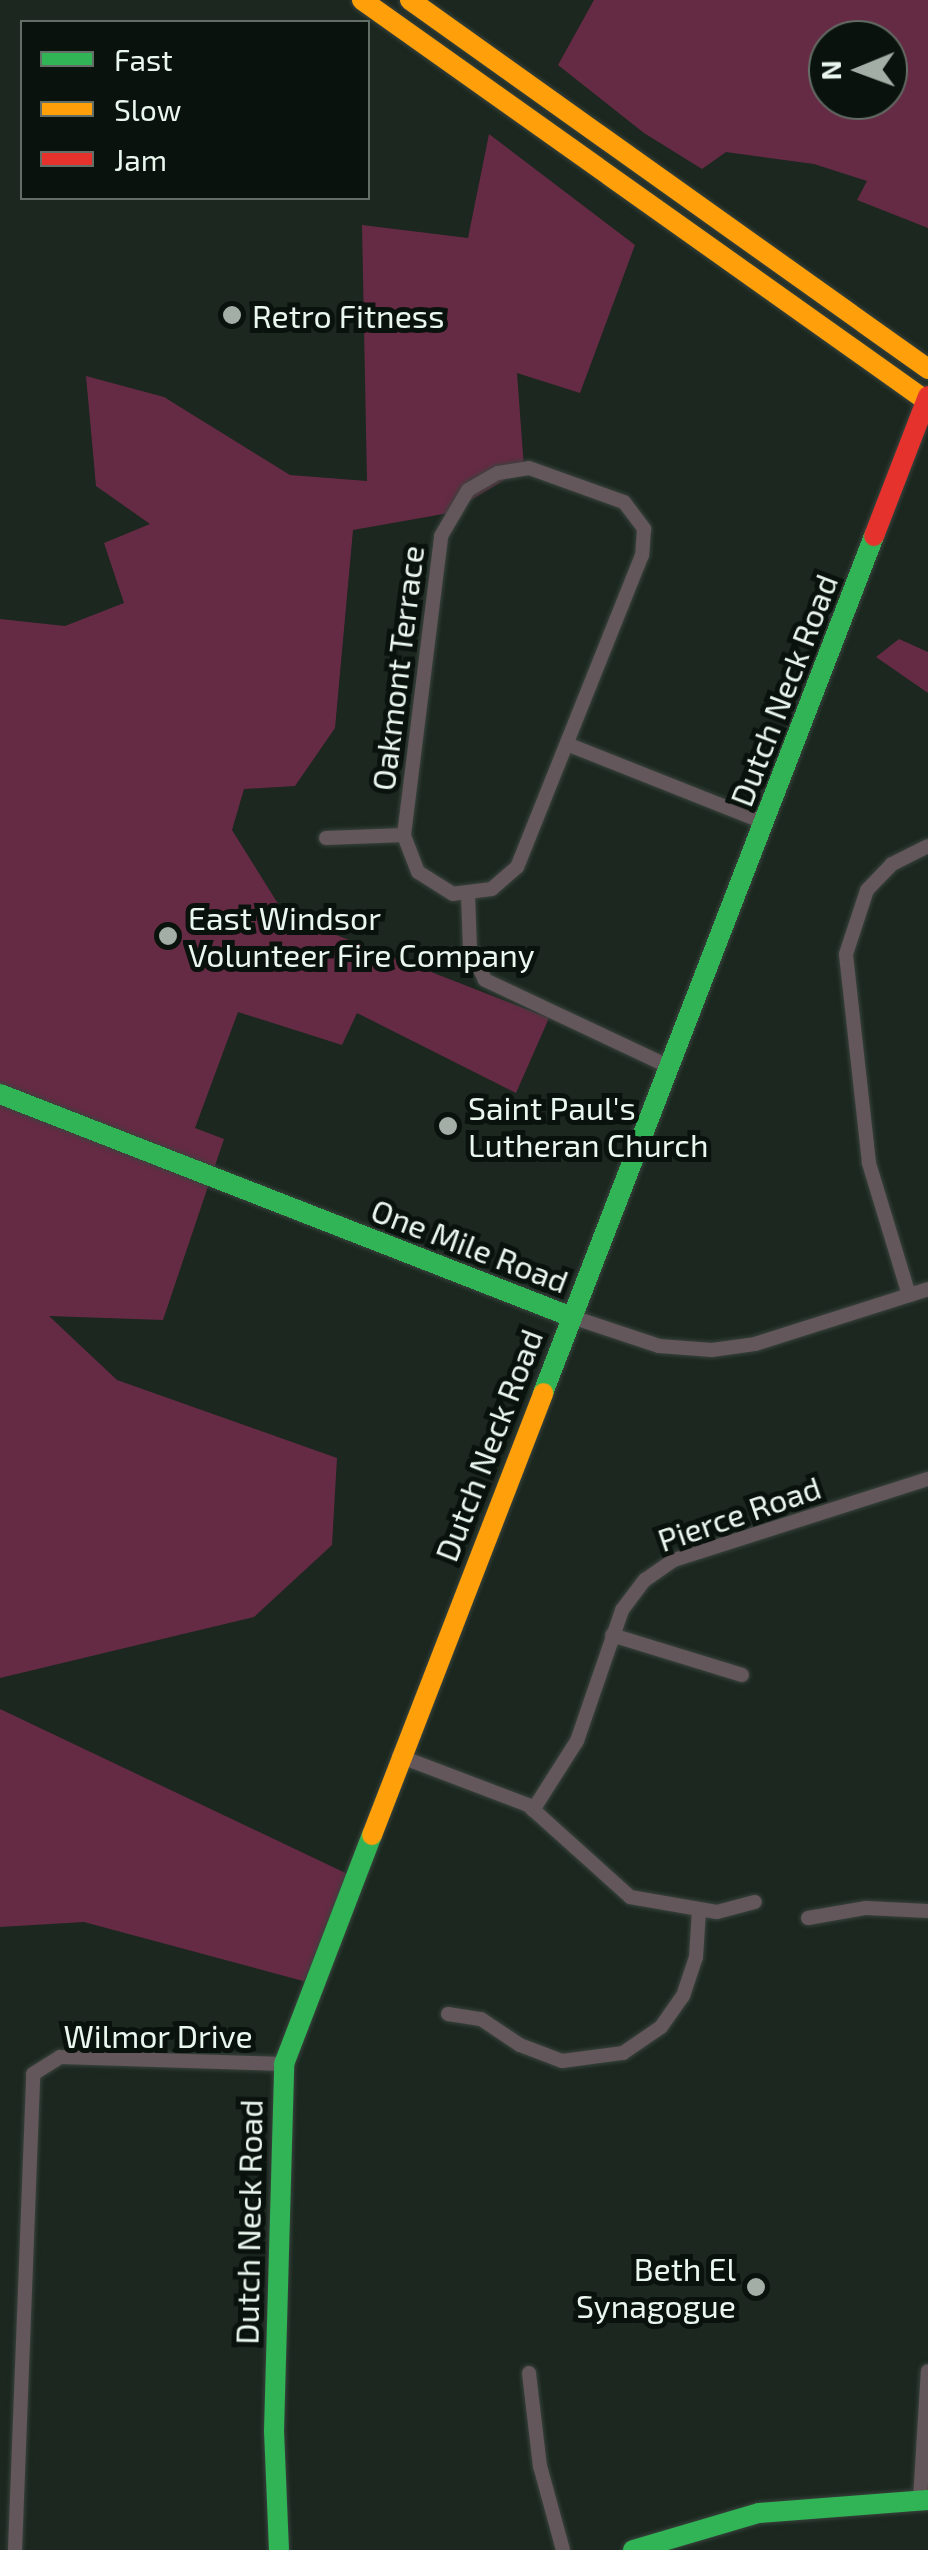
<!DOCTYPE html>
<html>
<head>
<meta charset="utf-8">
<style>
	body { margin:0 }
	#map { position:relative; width:928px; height:2550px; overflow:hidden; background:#1b271f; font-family:"Exo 2",sans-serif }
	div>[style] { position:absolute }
	.green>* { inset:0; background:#652b44 }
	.roads { filter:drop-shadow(0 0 2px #39433d) drop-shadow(0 0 2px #39433d) }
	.street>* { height:14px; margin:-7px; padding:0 7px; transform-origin:7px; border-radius:7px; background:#63575b }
	.fast>* { height:20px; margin:-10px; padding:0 10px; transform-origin:10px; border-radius:10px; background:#30b455 }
	.slow>* { height:20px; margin:-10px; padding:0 10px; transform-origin:10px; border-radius:10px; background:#ff9f0a }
	.jam>* { height:20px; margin:-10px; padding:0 10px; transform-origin:10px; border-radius:10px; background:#e5322d }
	.dots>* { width:28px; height:28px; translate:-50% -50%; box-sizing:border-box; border:5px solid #09120c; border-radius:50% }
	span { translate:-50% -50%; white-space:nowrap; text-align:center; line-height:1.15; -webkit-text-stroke:10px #09120c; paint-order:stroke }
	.poi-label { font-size:32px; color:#eaf7ee }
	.left { translate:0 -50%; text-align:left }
	.right { translate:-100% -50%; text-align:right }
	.street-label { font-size:32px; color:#eaf7ee }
	.legend { position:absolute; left:20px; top:20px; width:350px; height:180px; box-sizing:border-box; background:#09120c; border:2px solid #636e66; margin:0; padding:12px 18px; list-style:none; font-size:30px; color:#eaf7ee }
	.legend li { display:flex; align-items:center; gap:20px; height:50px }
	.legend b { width:50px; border:2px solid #636e66 }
	.north { position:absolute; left:808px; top:20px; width:100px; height:100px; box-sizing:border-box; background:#09120c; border:2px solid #636e66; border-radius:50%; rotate:269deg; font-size:28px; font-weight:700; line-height:40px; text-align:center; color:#eaf7ee }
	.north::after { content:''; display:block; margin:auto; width:35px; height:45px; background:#a2aea6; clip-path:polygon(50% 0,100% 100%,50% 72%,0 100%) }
</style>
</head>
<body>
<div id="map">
	<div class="green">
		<i style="clip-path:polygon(evenodd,594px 0,928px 0,928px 228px,857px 200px,867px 181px,814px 164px,726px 152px,702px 169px,644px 133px,558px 65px,594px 0,828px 40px,888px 40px,888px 100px,828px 100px,828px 40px)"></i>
		<i style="clip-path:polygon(489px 134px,635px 245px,580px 393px,517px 373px,524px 468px,449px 513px,353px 530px,335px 728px,295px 786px,244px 789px,232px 830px,285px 915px,549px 1018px,516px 1093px,357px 1013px,342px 1045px,238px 1012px,195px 1128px,224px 1139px,163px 1320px,49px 1316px,117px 1380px,337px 1458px,332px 1545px,254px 1617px,0 1678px,0 619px,65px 626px,124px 603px,104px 543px,150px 524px,96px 486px,86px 376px,164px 397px,290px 475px,367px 481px,362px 225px,468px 238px)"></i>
		<i style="clip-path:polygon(899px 639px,928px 652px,928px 693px,876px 657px)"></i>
		<i style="clip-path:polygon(0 1709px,356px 1878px,314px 1984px,84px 1922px,0 1927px)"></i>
	</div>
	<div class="roads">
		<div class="street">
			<i style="left:529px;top:468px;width:101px;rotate:19.7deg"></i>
			<i style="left:624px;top:502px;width:34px;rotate:53deg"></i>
			<i style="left:644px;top:529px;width:26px;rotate:94deg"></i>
			<i style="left:642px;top:555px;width:336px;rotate:111.8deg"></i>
			<i style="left:517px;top:867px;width:33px;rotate:139deg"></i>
			<i style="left:492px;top:889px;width:39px;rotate:173deg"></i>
			<i style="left:453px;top:894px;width:41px;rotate:-147.8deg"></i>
			<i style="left:418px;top:872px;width:40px;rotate:-111deg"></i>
			<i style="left:404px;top:835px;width:301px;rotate:-82.9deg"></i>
			<i style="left:441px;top:536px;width:53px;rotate:-59.6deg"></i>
			<i style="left:468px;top:490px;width:34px;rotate:-30deg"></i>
			<i style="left:498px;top:473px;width:31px;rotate:-9deg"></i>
			<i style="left:567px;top:744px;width:211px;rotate:21.7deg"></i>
			<i style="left:326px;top:838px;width:78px;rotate:-2.2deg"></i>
			<i style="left:468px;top:895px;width:54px;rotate:87.9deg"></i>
			<i style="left:470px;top:949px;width:34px;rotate:64deg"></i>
			<i style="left:485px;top:980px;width:200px;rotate:25.2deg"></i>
			<i style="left:909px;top:1295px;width:138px;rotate:-106.9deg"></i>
			<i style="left:869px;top:1163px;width:210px;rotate:-96.3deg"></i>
			<i style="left:846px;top:954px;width:67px;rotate:-71.8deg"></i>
			<i style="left:867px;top:890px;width:36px;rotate:-46deg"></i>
			<i style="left:892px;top:864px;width:40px;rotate:-26.6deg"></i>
			<i style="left:569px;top:1316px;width:95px;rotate:18.4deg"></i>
			<i style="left:659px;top:1346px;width:53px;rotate:4.3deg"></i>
			<i style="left:712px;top:1350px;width:43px;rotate:-7.9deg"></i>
			<i style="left:755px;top:1344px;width:182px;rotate:-17.6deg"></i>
			<i style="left:612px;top:1635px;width:136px;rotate:17.1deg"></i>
			<i style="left:399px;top:1756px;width:138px;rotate:20.8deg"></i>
			<i style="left:528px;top:1805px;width:137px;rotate:42deg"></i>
			<i style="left:630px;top:1897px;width:88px;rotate:9.8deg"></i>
			<i style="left:717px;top:1912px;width:39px;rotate:-15deg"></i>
			<i style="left:533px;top:1810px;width:82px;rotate:-57.5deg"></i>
			<i style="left:577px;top:1741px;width:139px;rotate:-71deg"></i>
			<i style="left:622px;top:1610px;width:38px;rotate:-53deg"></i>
			<i style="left:645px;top:1580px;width:35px;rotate:-35deg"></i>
			<i style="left:674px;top:1560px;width:267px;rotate:-17.7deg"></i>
			<i style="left:808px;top:1918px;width:59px;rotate:-9.8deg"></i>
			<i style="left:866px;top:1908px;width:62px;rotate:2.8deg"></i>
			<i style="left:448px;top:2014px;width:33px;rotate:9deg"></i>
			<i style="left:481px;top:2019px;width:47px;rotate:33.7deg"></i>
			<i style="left:520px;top:2045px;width:45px;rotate:20.9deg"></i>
			<i style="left:562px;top:2061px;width:62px;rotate:-7.5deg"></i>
			<i style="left:623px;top:2053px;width:46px;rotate:-34.4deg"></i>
			<i style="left:661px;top:2027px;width:38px;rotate:-55deg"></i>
			<i style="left:683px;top:1996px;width:41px;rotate:-71.6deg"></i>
			<i style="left:696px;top:1957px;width:47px;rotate:-86.3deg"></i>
			<i style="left:529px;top:2373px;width:94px;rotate:83.3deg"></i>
			<i style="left:540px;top:2466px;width:87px;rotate:74.7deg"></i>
			<i style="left:920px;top:2500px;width:129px;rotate:-86.5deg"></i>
			<i style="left:15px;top:2550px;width:476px;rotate:-87.8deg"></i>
			<i style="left:33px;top:2074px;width:32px;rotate:-32deg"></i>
			<i style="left:60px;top:2057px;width:224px;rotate:1.8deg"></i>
		</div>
		<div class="fast">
			<i style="left:0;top:1094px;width:611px;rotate:21.31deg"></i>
			<i style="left:543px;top:1393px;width:919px;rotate:-68.88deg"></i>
			<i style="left:279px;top:2550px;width:119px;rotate:-92.4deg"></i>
			<i style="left:274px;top:2431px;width:367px;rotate:-88.4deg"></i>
			<i style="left:284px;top:2064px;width:245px;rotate:-69deg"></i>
			<i style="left:633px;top:2550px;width:131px;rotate:-16.4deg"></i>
			<i style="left:759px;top:2513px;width:169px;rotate:-4.4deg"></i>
		</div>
		<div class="slow">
			<i style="left:362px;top:0;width:694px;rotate:35.38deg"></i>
			<i style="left:410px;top:0;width:636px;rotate:35.46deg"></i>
			<i style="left:372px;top:1835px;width:474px;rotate:-68.8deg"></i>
		</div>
		<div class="jam">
			<i style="left:874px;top:536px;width:150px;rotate:-68.9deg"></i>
		</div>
	</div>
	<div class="dots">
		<i style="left:232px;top:315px;background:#a2aea6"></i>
		<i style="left:168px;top:936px;background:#a2aea6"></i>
		<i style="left:448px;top:1126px;background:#a2aea6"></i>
		<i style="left:756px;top:2287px;background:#a2aea6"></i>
	</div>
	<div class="poi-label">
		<span class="left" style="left:252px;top:315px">Retro Fitness</span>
		<span class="left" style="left:188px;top:936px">East Windsor<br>Volunteer Fire Company</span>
		<span class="left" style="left:468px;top:1126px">Saint Paul's<br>Lutheran Church</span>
		<span class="right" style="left:736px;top:2287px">Beth El<br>Synagogue</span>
	</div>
	<div class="street-label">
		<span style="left:397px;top:668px;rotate:-83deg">Oakmont Terrace</span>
		<span style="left:783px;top:690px;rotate:-69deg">Dutch Neck Road</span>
		<span style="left:470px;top:1245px;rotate:21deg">One Mile Road</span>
		<span style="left:488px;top:1445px;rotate:-69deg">Dutch Neck Road</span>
		<span style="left:739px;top:1513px;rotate:-19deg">Pierce Road</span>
		<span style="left:158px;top:2035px">Wilmor Drive</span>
		<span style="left:248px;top:2222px;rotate:-89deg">Dutch Neck Road</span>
	</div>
	<ul class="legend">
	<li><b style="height:12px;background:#30b455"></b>Fast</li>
	<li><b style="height:12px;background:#ff9f0a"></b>Slow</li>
	<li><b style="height:12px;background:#e5322d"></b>Jam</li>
	</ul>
	<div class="north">N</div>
</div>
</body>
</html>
